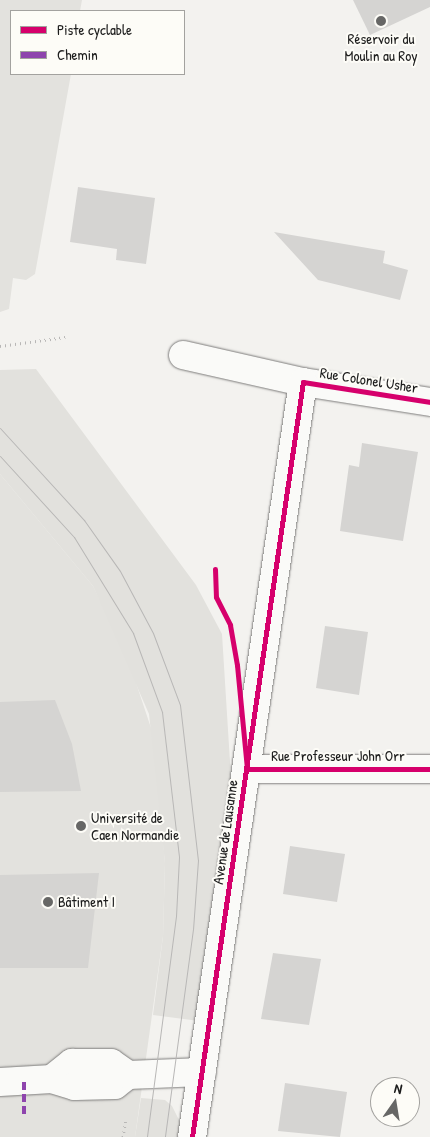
<!DOCTYPE html>
<html>
<head>
<meta charset="utf-8">
<style>
	body { margin:0 }
	#map { position:relative; width:430px; height:1137px; overflow:hidden; background:#f3f2ef; font-family:"Patrick Hand",sans-serif }
	div>[style] { position:absolute }
	.built>* { inset:0; background:#e3e2de }
	.green>* { inset:0; background:#e2e1dd }
	.building>* { inset:0; background:#d5d4d2 }
	.path>* { height:3px; margin-top:-1.5px; transform-origin:0; background:repeating-linear-gradient(90deg,#b8b7b6 0 1px,transparent 0 5px) }
	.roads { filter:drop-shadow(0 0 1px #7d7c7b) drop-shadow(0 0 1px #7d7c7b) }
	.minor>* { height:28px; margin:-14px; padding:0 14px; transform-origin:14px; border-radius:14px; background:#fafaf8 }
	.tram>* { height:1px; margin:-0.5px; padding:0 0.5px; transform-origin:0.5px; border-radius:0.5px; background:#b8b7b6 }
	.quiet>* { height:4px; margin-top:-2px; transform-origin:0; background:repeating-linear-gradient(90deg,#8e44ad 0 8px,transparent 0 12px) }
	.cycleway>* { height:5px; margin:-2.5px; padding:0 2.5px; transform-origin:2.5px; border-radius:2.5px; background:#d6006c }
	.dots>* { width:14px; height:14px; translate:-50% -50%; box-sizing:border-box; border:2px solid #fdfcf7; border-radius:50% }
	span { translate:-50% -50%; white-space:nowrap; text-align:center; line-height:1.15; -webkit-text-stroke:4px #fdfcf7; paint-order:stroke }
	.poi-label { font-size:15px; color:#1c1c1c }
	.left { translate:0 -50%; text-align:left }
	.street-label { font-size:15px; color:#1c1c1c }
	.legend { position:absolute; left:10px; top:10px; width:175px; height:65px; box-sizing:border-box; background:#fdfcf7; border:1px solid #a3a29f; margin:0; padding:6px 9px; list-style:none; font-size:15px; color:#1c1c1c }
	.legend li { display:flex; align-items:center; gap:10px; height:25px }
	.legend b { width:25px; border:1px solid #a3a29f }
	.north { position:absolute; left:370px; top:1077px; width:50px; height:50px; box-sizing:border-box; background:#fdfcf7; border:1px solid #a3a29f; border-radius:50%; rotate:13deg; font-size:14px; font-weight:700; line-height:20px; text-align:center; color:#1c1c1c }
	.north::after { content:''; display:block; margin:auto; width:18px; height:22px; background:#676766; clip-path:polygon(50% 0,100% 100%,50% 72%,0 100%) }
</style>
</head>
<body>
<div id="map">
	<div class="built">
		<i style="clip-path:polygon(0 0,82px 0,80px 11px,11px 11px,11px 74px,71px 74px,35px 274px,26px 280px,13px 278px,9px 309px,0 312px)"></i>
		<i style="clip-path:polygon(0 474px,93px 586px,127px 656px,154px 737px,165px 863px,163px 936px,135px 1137px,0 1137px)"></i>
	</div>
	<div class="green">
		<i style="clip-path:polygon(36px 369px,196px 585px,222px 634px,231px 778px,201px 976px,199px 1021px,153px 1015px,163px 936px,165px 863px,149px 714px,93px 586px,0 474px,0 370px)"></i>
		<i style="clip-path:polygon(141px 1098px,165px 1100px,172px 1106px,181px 1124px,180px 1137px,135px 1137px)"></i>
	</div>
	<div class="building">
		<i style="clip-path:polygon(353px 0,430px 0,430px 7px,370px 35px)"></i>
		<i style="clip-path:polygon(78px 187px,155px 198px,146px 264px,116px 260px,117px 249px,70px 242px)"></i>
		<i style="clip-path:polygon(274px 232px,385px 251px,383px 263px,408px 270px,400px 300px,318px 280px)"></i>
		<i style="clip-path:polygon(362px 443px,418px 452px,403px 541px,340px 531px,349px 465px,359px 467px)"></i>
		<i style="clip-path:polygon(325px 626px,368px 632px,359px 695px,316px 688px)"></i>
		<i style="clip-path:polygon(55px 700px,72px 744px,81px 791px,0 792px,0 702px)"></i>
		<i style="clip-path:polygon(290px 846px,345px 854px,337px 902px,283px 894px)"></i>
		<i style="clip-path:polygon(99px 873px,88px 968px,0 968px,0 875px)"></i>
		<i style="clip-path:polygon(273px 953px,321px 959px,309px 1025px,261px 1019px)"></i>
		<i style="clip-path:polygon(285px 1083px,347px 1092px,340px 1137px,278px 1131px)"></i>
	</div>
	<div class="path">
		<i style="left:0;top:346px;width:66px;rotate:-7.9deg"></i>
		<i style="left:123px;top:1137px;width:19px;rotate:-81deg"></i>
	</div>
	<div class="roads">
		<div class="minor">
			<i style="left:183px;top:355px;width:123px;rotate:12.7deg"></i>
			<i style="left:303px;top:382px;width:129px;rotate:8.9deg"></i>
			<i style="left:247px;top:769px;width:183px"></i>
			<i style="left:52px;top:1079px;width:26px;rotate:-39deg"></i>
			<i style="left:72px;top:1063px;width:39px"></i>
			<i style="left:111px;top:1063px;width:21px;rotate:35deg"></i>
			<i style="left:0;top:1082px;width:52px;rotate:-3.3deg"></i>
			<i style="left:52px;top:1079px;width:24px;rotate:17deg"></i>
			<i style="left:75px;top:1086px;width:40px;rotate:-1.4deg"></i>
			<i style="left:115px;top:1085px;width:16px;rotate:-38deg"></i>
			<i style="left:128px;top:1075px;width:74px;rotate:-2.3deg"></i>
			<i style="left:192px;top:1137px;width:763px;rotate:-81.64deg"></i>
		</div>
	</div>
	<div class="tram">
		<i style="left:0;top:428px;width:125px;rotate:47.6deg"></i>
		<i style="left:84px;top:520px;width:62px;rotate:54.8deg"></i>
		<i style="left:120px;top:571px;width:70px;rotate:62deg"></i>
		<i style="left:153px;top:633px;width:77px;rotate:69.4deg"></i>
		<i style="left:180px;top:705px;width:156px;rotate:83.4deg"></i>
		<i style="left:198px;top:860px;width:69px;rotate:94.1deg"></i>
		<i style="left:193px;top:929px;width:210px;rotate:97.7deg"></i>
		<i style="left:0;top:456px;width:110px;rotate:47.6deg"></i>
		<i style="left:74px;top:537px;width:113px;rotate:58.4deg"></i>
		<i style="left:133px;top:633px;width:84px;rotate:69.8deg"></i>
		<i style="left:162px;top:712px;width:146px;rotate:83.3deg"></i>
		<i style="left:179px;top:857px;width:59px;rotate:92.9deg"></i>
		<i style="left:176px;top:916px;width:223px;rotate:97.5deg"></i>
	</div>
	<div class="quiet">
		<i style="left:24px;top:1082px;width:33px;rotate:90deg"></i>
	</div>
	<div class="cycleway">
		<i style="left:215px;top:569px;width:28px;rotate:88deg"></i>
		<i style="left:216px;top:597px;width:31px;rotate:63deg"></i>
		<i style="left:230px;top:625px;width:41px;rotate:80.1deg"></i>
		<i style="left:237px;top:665px;width:104px;rotate:84.5deg"></i>
		<i style="left:247px;top:769px;width:183px"></i>
		<i style="left:192px;top:1137px;width:763px;rotate:-81.64deg"></i>
		<i style="left:303px;top:382px;width:129px;rotate:8.9deg"></i>
	</div>
	<div class="dots">
		<i style="left:381px;top:21px;background:#676766"></i>
		<i style="left:81px;top:826px;background:#676766"></i>
		<i style="left:48px;top:902px;background:#676766"></i>
	</div>
	<div class="poi-label">
		<span style="left:381px;top:47px">Réservoir du<br>Moulin au Roy</span>
		<span class="left" style="left:91px;top:826px">Université de<br>Caen Normandie</span>
		<span class="left" style="left:58px;top:902px">Bâtiment I</span>
	</div>
	<div class="street-label">
		<span style="left:369px;top:380px;rotate:9deg">Rue Colonel Usher</span>
		<span style="left:338px;top:756px">Rue Professeur John Orr</span>
		<span style="left:225px;top:832px;rotate:-82deg">Avenue de Lausanne</span>
	</div>
	<ul class="legend">
	<li><b style="height:6px;background:#d6006c"></b>Piste cyclable</li>
	<li><b style="height:6px;background:#8e44ad"></b>Chemin</li>
	</ul>
	<div class="north">N</div>
</div>
</body>
</html>
